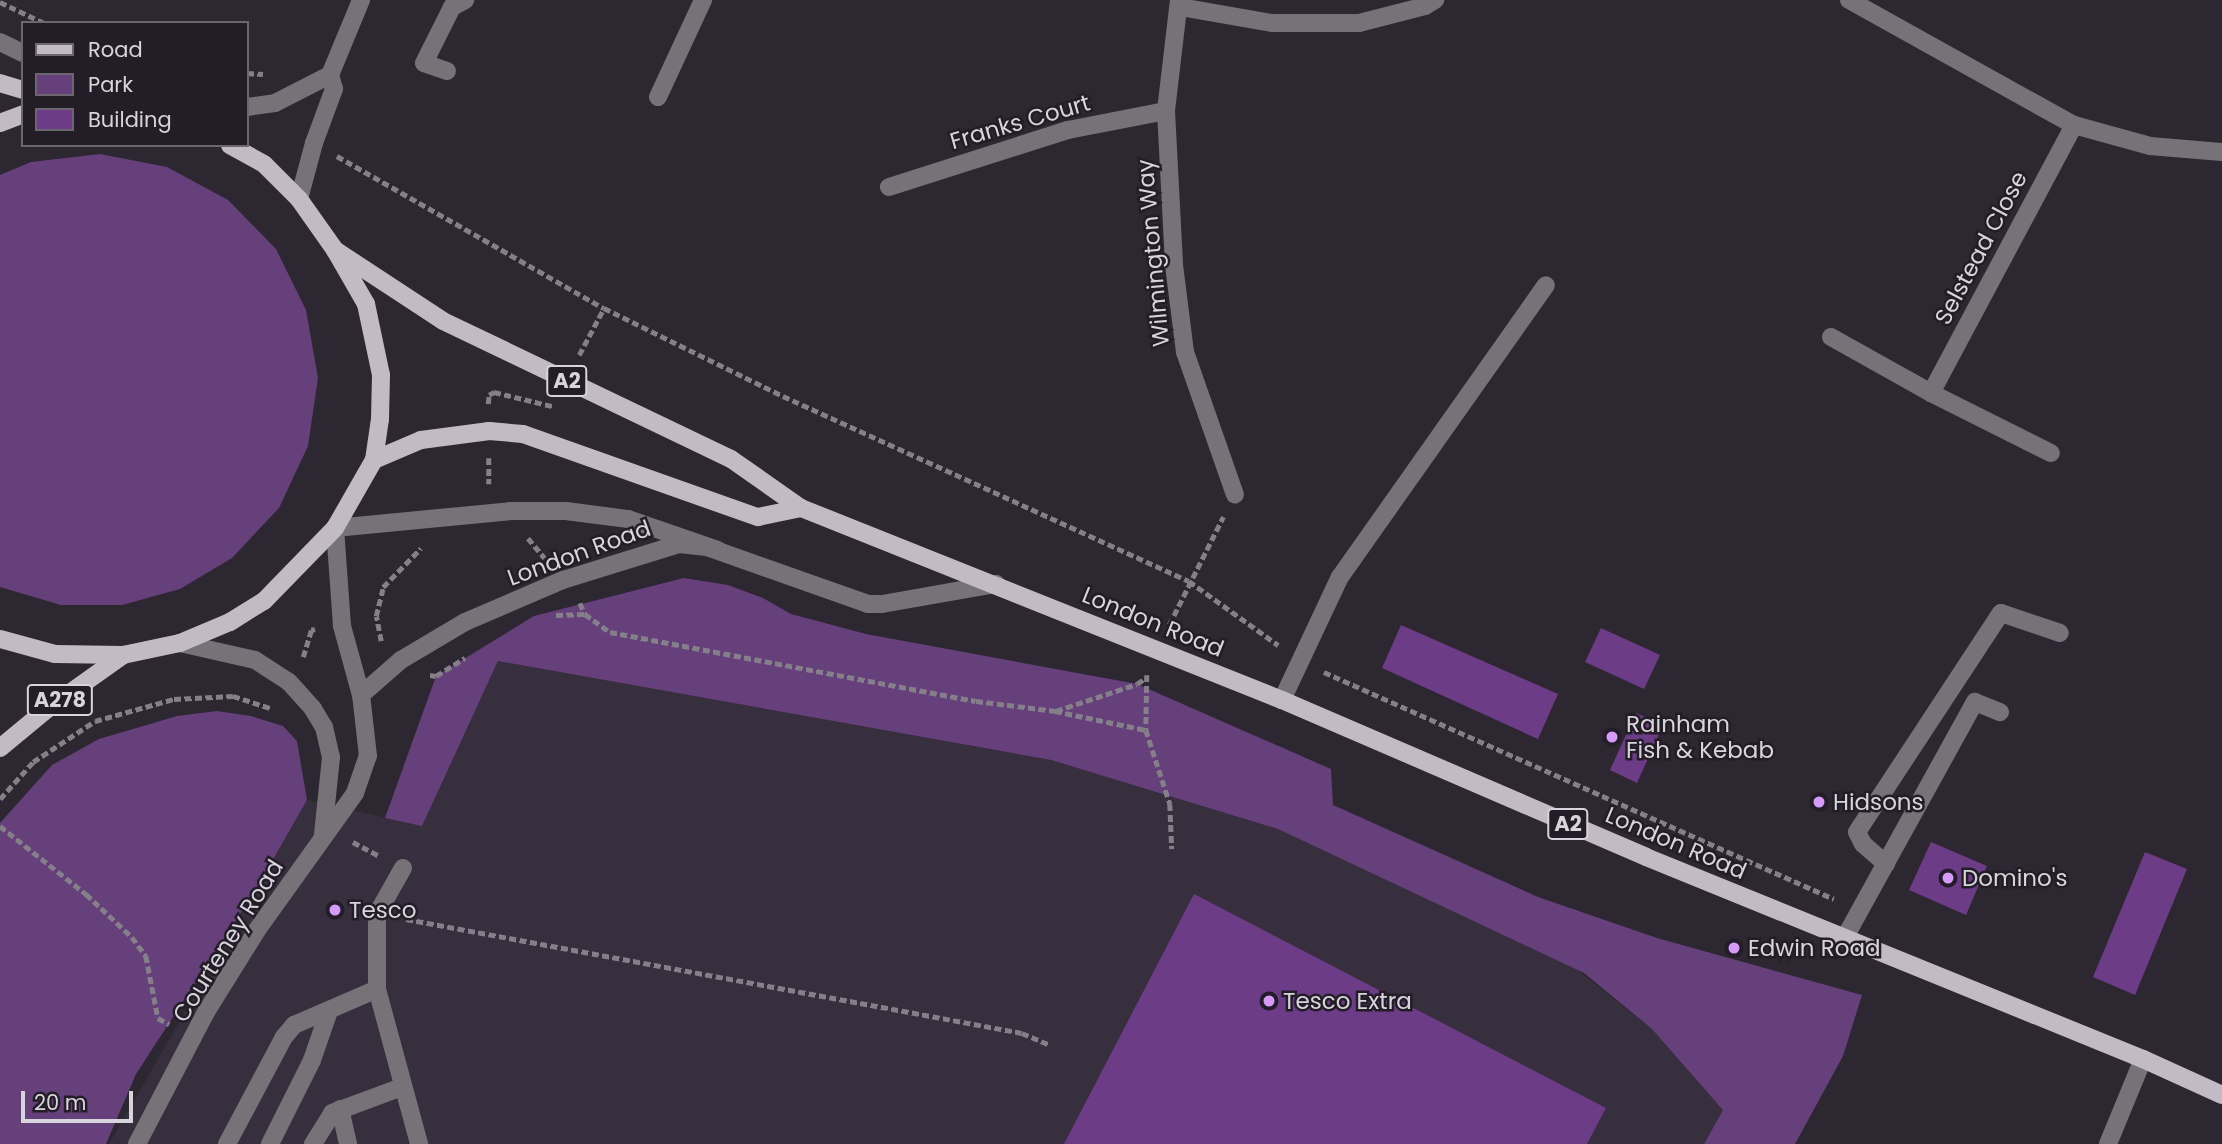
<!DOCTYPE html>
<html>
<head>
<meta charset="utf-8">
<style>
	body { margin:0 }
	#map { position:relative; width:2222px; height:1144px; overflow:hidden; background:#2d2731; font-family:Poppins,sans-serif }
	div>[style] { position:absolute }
	.built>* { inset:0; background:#372e3e }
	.green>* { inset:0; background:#65407b }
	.building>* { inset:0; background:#6c3c87 }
	.path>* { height:4.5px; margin-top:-2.25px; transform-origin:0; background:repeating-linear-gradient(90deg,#847f88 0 7px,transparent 0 10.5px) }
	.minor>* { height:18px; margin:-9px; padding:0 9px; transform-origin:9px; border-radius:9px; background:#757278 }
	.major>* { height:18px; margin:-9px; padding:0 9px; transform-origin:9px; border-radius:9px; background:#c2bbc6 }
	.dots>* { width:19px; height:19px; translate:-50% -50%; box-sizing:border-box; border:4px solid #231d27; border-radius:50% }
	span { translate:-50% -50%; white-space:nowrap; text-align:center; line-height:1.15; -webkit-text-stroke:5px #231d27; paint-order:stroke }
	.shield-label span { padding:2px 5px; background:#231d27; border:2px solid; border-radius:5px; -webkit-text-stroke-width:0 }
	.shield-label { font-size:21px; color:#d8d4db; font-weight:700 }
	.street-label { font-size:23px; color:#d8d4db }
	.poi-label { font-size:23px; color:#d8d4db }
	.left { translate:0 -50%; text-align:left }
	.legend { position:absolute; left:21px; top:21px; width:228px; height:126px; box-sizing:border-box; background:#231d27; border:2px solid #6b666f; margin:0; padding:9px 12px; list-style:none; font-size:21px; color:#d8d4db }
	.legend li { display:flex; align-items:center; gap:14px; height:35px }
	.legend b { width:35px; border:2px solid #6b666f }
	.scale { position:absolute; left:21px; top:1091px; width:112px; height:32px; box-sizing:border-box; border:4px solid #d8d4db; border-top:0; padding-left:9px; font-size:21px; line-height:24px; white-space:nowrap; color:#d8d4db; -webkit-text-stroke:5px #231d27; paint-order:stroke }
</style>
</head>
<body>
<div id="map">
	<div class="built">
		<i style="clip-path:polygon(498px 661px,1051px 760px,1278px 829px,1576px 969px,1652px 1029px,1694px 1070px,1723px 1110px,1704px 1144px,109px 1144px,307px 800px,414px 824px,437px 792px)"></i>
	</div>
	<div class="green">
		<i style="clip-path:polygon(100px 154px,167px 167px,228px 200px,276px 249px,306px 310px,318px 378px,308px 446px,279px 508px,232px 558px,180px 589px,122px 605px,61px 605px,0 587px,0 175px,31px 162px)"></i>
		<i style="clip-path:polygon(684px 578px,728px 585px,763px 598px,791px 614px,866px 634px,1137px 684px,1331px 769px,1333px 805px,1538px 897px,1657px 938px,1862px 995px,1843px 1056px,1795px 1144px,1704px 1144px,1723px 1110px,1652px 1029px,1584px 973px,1278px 829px,1051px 760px,498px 661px,422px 826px,385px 818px,436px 676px,534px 616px)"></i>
		<i style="clip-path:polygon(217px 711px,251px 716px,283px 726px,297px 741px,307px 800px,255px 891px,136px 1074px,106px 1144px,0 1144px,0 823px,52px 765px,99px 739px,177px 716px)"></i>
	</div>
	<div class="building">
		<i style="clip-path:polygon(1401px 625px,1558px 694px,1538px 739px,1382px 668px)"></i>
		<i style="clip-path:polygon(1601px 628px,1660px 655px,1644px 689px,1585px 662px)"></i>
		<i style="clip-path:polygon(1636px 713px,1663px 725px,1637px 783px,1610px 770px)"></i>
		<i style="clip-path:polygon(1931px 842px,1987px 866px,1966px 915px,1909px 890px)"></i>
		<i style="clip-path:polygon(2145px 852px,2187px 869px,2135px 995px,2093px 977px)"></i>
		<i style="clip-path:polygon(1194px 894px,1606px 1108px,1587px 1144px,1064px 1144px)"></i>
	</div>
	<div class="path">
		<i style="left:0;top:2px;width:49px;rotate:25.5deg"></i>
		<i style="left:247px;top:73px;width:16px;rotate:4deg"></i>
		<i style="left:337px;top:156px;width:307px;rotate:29.7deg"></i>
		<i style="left:604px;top:308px;width:199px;rotate:26.2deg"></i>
		<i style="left:783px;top:396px;width:446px;rotate:24.5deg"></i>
		<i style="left:1189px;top:581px;width:110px;rotate:35.7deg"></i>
		<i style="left:579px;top:355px;width:53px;rotate:-62deg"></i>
		<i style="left:488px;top:404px;width:9px;rotate:-84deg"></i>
		<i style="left:489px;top:395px;width:6px;rotate:-31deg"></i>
		<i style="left:494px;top:392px;width:60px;rotate:13.6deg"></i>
		<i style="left:489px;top:458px;width:26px;rotate:90deg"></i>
		<i style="left:528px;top:538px;width:26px;rotate:50deg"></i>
		<i style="left:580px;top:603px;width:12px;rotate:66deg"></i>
		<i style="left:585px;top:614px;width:31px;rotate:36deg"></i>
		<i style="left:610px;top:632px;width:372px;rotate:10.7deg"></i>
		<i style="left:976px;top:701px;width:80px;rotate:7.2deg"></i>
		<i style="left:1055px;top:711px;width:93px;rotate:11.8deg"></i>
		<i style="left:556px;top:615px;width:29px;rotate:-2deg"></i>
		<i style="left:1169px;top:625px;width:121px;rotate:-63.4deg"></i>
		<i style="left:381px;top:641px;width:25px;rotate:-101deg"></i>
		<i style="left:376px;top:616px;width:30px;rotate:-76deg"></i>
		<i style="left:383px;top:587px;width:54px;rotate:-45.7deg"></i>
		<i style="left:303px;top:657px;width:28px;rotate:-73deg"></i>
		<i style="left:311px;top:630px;width:4px;rotate:-14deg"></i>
		<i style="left:1324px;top:672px;width:558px;rotate:23.99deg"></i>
		<i style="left:430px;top:675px;width:6px;rotate:9deg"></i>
		<i style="left:436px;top:676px;width:34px;rotate:-32deg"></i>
		<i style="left:1147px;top:675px;width:55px;rotate:91deg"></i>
		<i style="left:1146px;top:730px;width:78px;rotate:72deg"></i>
		<i style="left:1170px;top:804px;width:45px;rotate:87.5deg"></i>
		<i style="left:1056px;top:711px;width:85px;rotate:-18.4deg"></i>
		<i style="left:1137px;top:684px;width:10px;rotate:-37deg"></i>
		<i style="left:0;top:799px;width:50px;rotate:-48.3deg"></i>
		<i style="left:33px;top:762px;width:74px;rotate:-33.5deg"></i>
		<i style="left:95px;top:721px;width:82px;rotate:-15.6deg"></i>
		<i style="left:174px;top:699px;width:59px;rotate:-2.9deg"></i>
		<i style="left:233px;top:696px;width:42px;rotate:18deg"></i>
		<i style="left:0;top:826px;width:110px;rotate:38.3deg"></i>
		<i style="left:86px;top:894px;width:63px;rotate:43.1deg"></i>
		<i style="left:132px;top:937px;width:24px;rotate:54deg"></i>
		<i style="left:146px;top:956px;width:63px;rotate:79deg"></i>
		<i style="left:158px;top:1018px;width:13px;rotate:29deg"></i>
		<i style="left:353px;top:842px;width:30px;rotate:28deg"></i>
		<i style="left:406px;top:919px;width:626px;rotate:10.48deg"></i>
		<i style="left:1022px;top:1033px;width:30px;rotate:23deg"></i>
	</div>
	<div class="minor">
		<i style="left:1179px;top:0;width:112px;rotate:96.7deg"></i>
		<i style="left:1166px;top:111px;width:154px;rotate:87deg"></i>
		<i style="left:1174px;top:265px;width:88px;rotate:82.8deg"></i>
		<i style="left:1185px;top:352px;width:151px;rotate:70.7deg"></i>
		<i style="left:1849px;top:0;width:257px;rotate:29.1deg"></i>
		<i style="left:2074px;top:125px;width:79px;rotate:15.4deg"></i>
		<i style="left:2150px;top:146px;width:72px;rotate:4.8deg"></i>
		<i style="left:1180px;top:7px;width:93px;rotate:9.9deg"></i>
		<i style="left:1272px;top:23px;width:87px"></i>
		<i style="left:1359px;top:23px;width:68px;rotate:-14.4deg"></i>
		<i style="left:1425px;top:6px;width:12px;rotate:-31deg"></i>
		<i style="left:0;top:42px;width:25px;rotate:26deg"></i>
		<i style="left:447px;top:71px;width:24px;rotate:-161deg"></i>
		<i style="left:424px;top:63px;width:63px;rotate:-63.4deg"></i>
		<i style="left:452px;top:7px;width:15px;rotate:-28deg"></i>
		<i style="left:658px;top:97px;width:107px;rotate:-65.1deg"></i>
		<i style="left:247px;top:107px;width:28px;rotate:-8deg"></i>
		<i style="left:275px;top:103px;width:62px;rotate:-27deg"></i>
		<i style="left:330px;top:75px;width:81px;rotate:-67.5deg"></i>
		<i style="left:889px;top:187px;width:188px;rotate:-17.7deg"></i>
		<i style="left:1068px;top:130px;width:100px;rotate:-11deg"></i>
		<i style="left:299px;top:199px;width:58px;rotate:-75deg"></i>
		<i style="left:314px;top:143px;width:58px;rotate:-69.7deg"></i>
		<i style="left:334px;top:89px;width:15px;rotate:-106deg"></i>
		<i style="left:1831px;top:337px;width:115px;rotate:29.2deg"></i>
		<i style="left:1931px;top:393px;width:134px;rotate:26.6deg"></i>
		<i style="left:1931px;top:393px;width:304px;rotate:-61.9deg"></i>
		<i style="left:180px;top:643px;width:77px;rotate:12.8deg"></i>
		<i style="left:255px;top:660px;width:40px;rotate:32.9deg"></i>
		<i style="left:289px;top:682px;width:36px;rotate:48deg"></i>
		<i style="left:313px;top:709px;width:21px;rotate:59deg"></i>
		<i style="left:324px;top:727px;width:31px;rotate:77deg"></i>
		<i style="left:331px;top:757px;width:78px;rotate:95.9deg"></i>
		<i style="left:361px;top:695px;width:53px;rotate:-41.2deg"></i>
		<i style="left:401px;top:660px;width:74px;rotate:-30.7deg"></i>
		<i style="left:465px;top:622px;width:107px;rotate:-23.2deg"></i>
		<i style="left:563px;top:580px;width:121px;rotate:-17.2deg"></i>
		<i style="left:679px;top:544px;width:28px;rotate:6deg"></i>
		<i style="left:707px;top:547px;width:171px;rotate:19.5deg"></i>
		<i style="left:868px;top:604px;width:14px"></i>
		<i style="left:882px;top:604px;width:116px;rotate:-10deg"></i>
		<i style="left:1282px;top:700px;width:136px;rotate:-64.8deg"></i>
		<i style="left:1340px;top:577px;width:357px;rotate:-54.8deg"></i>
		<i style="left:1886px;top:864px;width:30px;rotate:-139deg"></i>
		<i style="left:1863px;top:844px;width:13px;rotate:-117deg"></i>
		<i style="left:1857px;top:832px;width:262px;rotate:-56.7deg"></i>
		<i style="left:2001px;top:613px;width:62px;rotate:18.7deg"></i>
		<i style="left:403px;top:868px;width:53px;rotate:119.5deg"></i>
		<i style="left:377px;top:914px;width:75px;rotate:90deg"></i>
		<i style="left:377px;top:989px;width:161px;rotate:74.8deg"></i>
		<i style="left:1844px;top:939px;width:271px;rotate:-61.1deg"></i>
		<i style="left:1975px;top:702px;width:27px;rotate:22deg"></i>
		<i style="left:340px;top:1109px;width:36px;rotate:77deg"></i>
		<i style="left:137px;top:1144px;width:149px;rotate:-62.4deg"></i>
		<i style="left:206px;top:1012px;width:97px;rotate:-58.1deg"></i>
		<i style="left:257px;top:930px;width:168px;rotate:-54.4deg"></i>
		<i style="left:355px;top:793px;width:39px;rotate:-71deg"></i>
		<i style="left:368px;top:756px;width:61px;rotate:-96.5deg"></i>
		<i style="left:361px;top:695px;width:72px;rotate:-105.4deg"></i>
		<i style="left:342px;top:626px;width:98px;rotate:-94.1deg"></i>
		<i style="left:335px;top:528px;width:176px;rotate:-5.5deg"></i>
		<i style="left:510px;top:511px;width:56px"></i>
		<i style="left:566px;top:511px;width:63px;rotate:7.4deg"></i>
		<i style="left:628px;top:519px;width:95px;rotate:19deg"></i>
		<i style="left:227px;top:1144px;width:121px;rotate:-62deg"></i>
		<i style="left:284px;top:1037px;width:16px;rotate:-50deg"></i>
		<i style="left:294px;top:1025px;width:90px;rotate:-23.4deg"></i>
		<i style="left:270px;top:1144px;width:94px;rotate:-63.4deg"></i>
		<i style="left:312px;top:1060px;width:52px;rotate:-70.9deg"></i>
		<i style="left:313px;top:1144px;width:36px;rotate:-58deg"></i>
		<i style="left:332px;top:1113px;width:75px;rotate:-20.4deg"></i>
		<i style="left:2108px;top:1144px;width:92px;rotate:-67.6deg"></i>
	</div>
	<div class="major">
		<i style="left:0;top:83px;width:24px;rotate:17deg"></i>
		<i style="left:0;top:123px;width:25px;rotate:-21deg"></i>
		<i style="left:335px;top:250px;width:129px;rotate:33.3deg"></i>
		<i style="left:443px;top:321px;width:319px;rotate:25.6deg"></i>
		<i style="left:731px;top:459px;width:85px;rotate:35deg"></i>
		<i style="left:801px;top:508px;width:518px;rotate:21.76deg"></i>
		<i style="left:1282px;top:700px;width:396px;rotate:23.3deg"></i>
		<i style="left:1646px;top:857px;width:536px;rotate:22.12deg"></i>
		<i style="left:2143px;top:1059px;width:87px;rotate:24.5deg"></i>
		<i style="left:374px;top:460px;width:51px;rotate:-23.1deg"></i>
		<i style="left:421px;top:440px;width:69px;rotate:-7.5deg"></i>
		<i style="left:489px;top:431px;width:34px;rotate:5deg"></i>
		<i style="left:523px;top:434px;width:249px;rotate:19.5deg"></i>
		<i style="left:758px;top:517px;width:44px;rotate:-11.8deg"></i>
		<i style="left:0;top:639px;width:57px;rotate:15.3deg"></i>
		<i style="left:55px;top:654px;width:68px;rotate:0.8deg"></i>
		<i style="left:123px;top:655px;width:58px;rotate:-11.9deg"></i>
		<i style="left:180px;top:643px;width:54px;rotate:-22.8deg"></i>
		<i style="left:230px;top:622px;width:40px;rotate:-32deg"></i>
		<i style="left:264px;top:601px;width:102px;rotate:-45.8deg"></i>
		<i style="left:335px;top:528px;width:78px;rotate:-60.2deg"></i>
		<i style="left:374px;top:460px;width:41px;rotate:-81.7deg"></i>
		<i style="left:380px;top:419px;width:44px;rotate:-88.7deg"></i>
		<i style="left:381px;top:375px;width:73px;rotate:-101.9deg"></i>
		<i style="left:366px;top:304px;width:62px;rotate:-119.9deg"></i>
		<i style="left:335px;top:250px;width:62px;rotate:-125.2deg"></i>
		<i style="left:299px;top:199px;width:49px;rotate:-135deg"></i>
		<i style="left:264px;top:164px;width:39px;rotate:-151deg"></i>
		<i style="left:0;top:748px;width:60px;rotate:-39.6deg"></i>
		<i style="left:46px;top:710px;width:95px;rotate:-35.5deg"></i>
	</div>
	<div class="dots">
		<i style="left:1612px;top:737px;background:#d69bfa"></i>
		<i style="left:1819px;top:802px;background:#d69bfa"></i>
		<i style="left:1948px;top:878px;background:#d69bfa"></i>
		<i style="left:335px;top:910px;background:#d69bfa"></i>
		<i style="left:1734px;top:948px;background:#d69bfa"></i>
		<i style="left:1269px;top:1001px;background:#d69bfa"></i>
	</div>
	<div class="shield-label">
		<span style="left:567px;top:381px">A2</span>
		<span style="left:60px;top:700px">A278</span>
		<span style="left:1568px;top:824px">A2</span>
	</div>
	<div class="street-label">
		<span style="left:1020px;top:122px;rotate:-16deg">Franks Court</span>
		<span style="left:1981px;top:248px;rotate:-62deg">Selstead Close</span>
		<span style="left:1153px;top:253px;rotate:-95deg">Wilmington Way</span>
		<span style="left:579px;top:553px;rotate:-20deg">London Road</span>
		<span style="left:1153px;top:622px;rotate:22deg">London Road</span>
		<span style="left:1676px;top:843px;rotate:23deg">London Road</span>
		<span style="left:228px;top:941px;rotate:-58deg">Courteney Road</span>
	</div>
	<div class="poi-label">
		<span class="left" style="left:1626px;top:737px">Rainham<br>Fish &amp; Kebab</span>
		<span class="left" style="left:1833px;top:802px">Hidsons</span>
		<span class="left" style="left:1962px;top:878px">Domino's</span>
		<span class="left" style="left:349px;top:910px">Tesco</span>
		<span class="left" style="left:1748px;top:948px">Edwin Road</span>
		<span class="left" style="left:1283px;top:1001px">Tesco Extra</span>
	</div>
	<ul class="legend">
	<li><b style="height:9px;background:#c2bbc6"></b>Road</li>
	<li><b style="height:19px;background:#65407b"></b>Park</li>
	<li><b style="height:19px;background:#6c3c87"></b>Building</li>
	</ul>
	<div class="scale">20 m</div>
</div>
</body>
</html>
